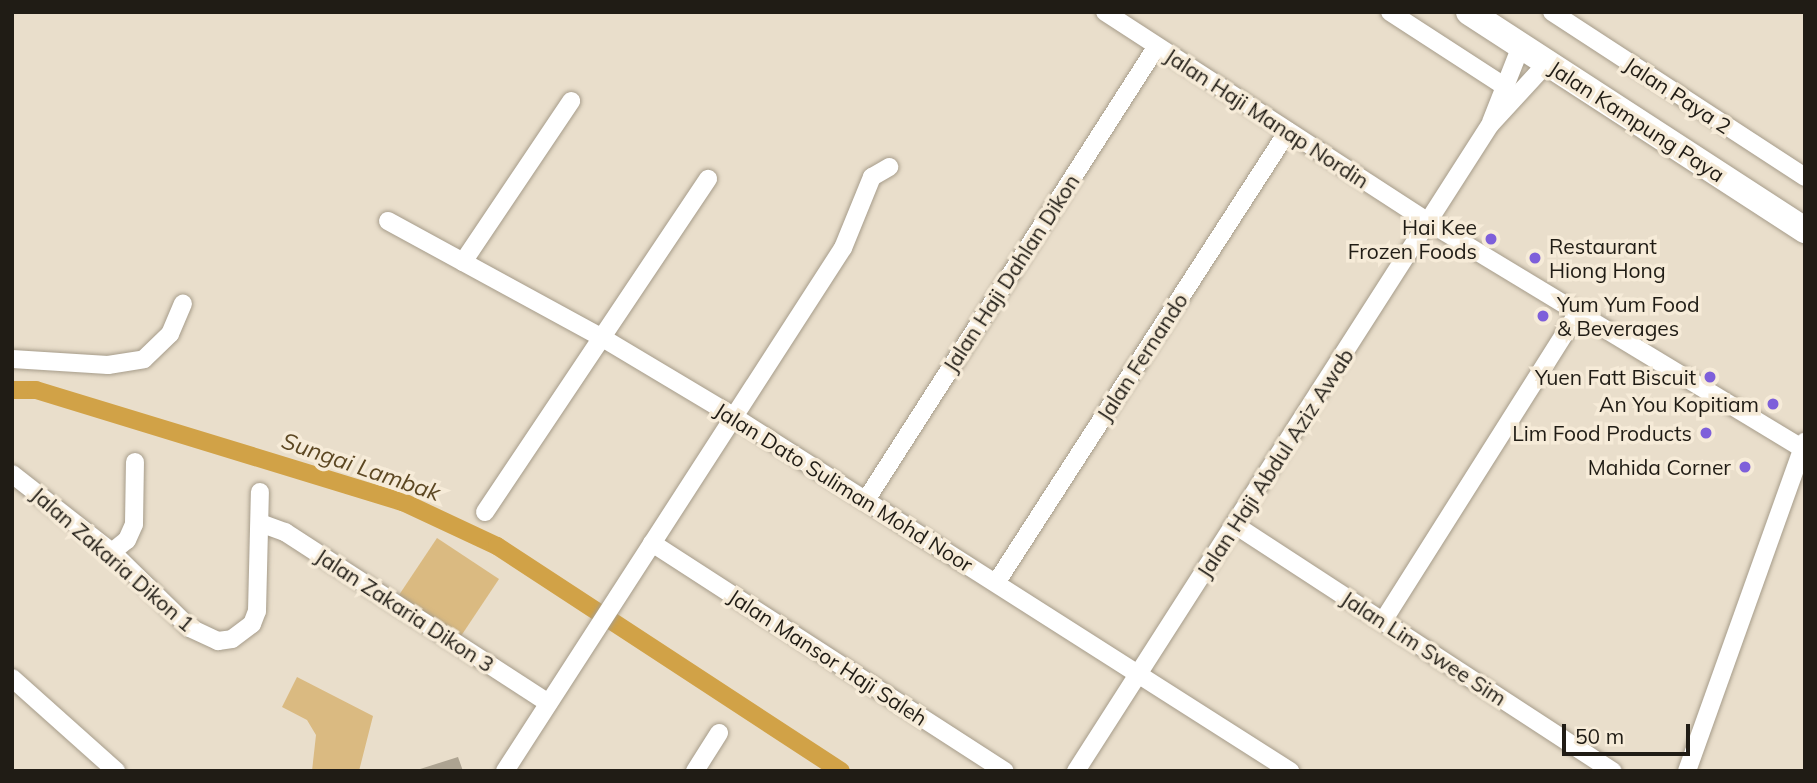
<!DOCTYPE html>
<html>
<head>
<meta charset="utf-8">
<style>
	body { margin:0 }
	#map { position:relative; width:1817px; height:783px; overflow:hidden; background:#e9decb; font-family:Mulish,sans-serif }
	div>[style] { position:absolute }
	.green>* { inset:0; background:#daba81 }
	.canal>* { height:18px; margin:-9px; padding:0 9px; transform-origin:9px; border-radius:9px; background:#d1a247 }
	.building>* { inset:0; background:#ada391 }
	.roads { filter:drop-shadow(0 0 2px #a69c8a) drop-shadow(0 0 2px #a69c8a) }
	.street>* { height:18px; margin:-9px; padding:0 9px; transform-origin:9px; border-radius:9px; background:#fff }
	.secondary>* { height:26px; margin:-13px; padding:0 13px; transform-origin:13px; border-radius:13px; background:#fff }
	.dots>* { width:19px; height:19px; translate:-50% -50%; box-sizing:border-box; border:4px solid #f6ebd8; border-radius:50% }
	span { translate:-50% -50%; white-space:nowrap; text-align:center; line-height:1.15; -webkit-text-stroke:7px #f6ebd8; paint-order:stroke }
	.street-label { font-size:21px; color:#201c15 }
	.poi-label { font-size:21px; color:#201c15 }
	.right { translate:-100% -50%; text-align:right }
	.left { translate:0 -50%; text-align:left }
	.water-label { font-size:23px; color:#5c4722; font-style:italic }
	.frame { position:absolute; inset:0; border:14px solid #201c15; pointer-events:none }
	.scale { position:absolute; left:1562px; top:724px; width:128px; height:32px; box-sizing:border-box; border:4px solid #201c15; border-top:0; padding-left:9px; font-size:21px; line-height:24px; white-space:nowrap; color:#201c15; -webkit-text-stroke:5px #f6ebd8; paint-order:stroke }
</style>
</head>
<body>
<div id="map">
	<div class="green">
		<i style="clip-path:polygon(437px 538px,499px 579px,461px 636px,399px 595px)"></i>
		<i style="clip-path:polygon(297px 677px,373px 716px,359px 771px,312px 771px,316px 735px,307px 720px,282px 707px)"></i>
	</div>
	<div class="canal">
		<i style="left:12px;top:390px;width:24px"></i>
		<i style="left:36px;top:390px;width:384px;rotate:17deg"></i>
		<i style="left:403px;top:502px;width:104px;rotate:25.1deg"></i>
		<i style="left:497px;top:546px;width:411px;rotate:33.2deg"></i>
	</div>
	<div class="building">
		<i style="clip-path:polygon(458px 757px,463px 771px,417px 771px,417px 770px)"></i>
	</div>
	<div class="roads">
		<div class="street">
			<i style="left:1105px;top:12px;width:387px;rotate:33deg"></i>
			<i style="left:1430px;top:223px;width:438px;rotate:31.2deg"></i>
			<i style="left:1390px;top:12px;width:136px;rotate:33deg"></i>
			<i style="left:1552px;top:12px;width:302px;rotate:33.1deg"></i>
			<i style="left:1491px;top:122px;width:82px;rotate:-68.5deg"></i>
			<i style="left:388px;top:221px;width:243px;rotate:28.6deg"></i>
			<i style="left:601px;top:337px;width:154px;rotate:30.9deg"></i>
			<i style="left:733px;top:416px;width:661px;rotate:32.51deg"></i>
			<i style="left:463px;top:262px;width:194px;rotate:-56.1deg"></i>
			<i style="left:12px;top:359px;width:96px;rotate:3.6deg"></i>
			<i style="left:108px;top:365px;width:36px;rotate:-9deg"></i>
			<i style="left:144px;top:359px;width:36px;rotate:-44deg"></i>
			<i style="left:170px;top:334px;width:33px;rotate:-67deg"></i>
			<i style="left:12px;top:474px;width:127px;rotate:38deg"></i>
			<i style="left:112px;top:552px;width:109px;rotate:44.3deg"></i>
			<i style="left:190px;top:628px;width:31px;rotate:25deg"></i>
			<i style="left:218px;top:641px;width:14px;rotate:-8deg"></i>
			<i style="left:232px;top:639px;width:25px;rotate:-37deg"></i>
			<i style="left:252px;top:624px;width:14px;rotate:-69deg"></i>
			<i style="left:257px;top:611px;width:119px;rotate:-88.6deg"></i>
			<i style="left:866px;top:500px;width:539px;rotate:-57.34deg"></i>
			<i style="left:485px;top:512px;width:401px;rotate:-56.2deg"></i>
			<i style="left:260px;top:523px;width:27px;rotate:20deg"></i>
			<i style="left:285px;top:532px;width:314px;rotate:33deg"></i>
			<i style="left:1235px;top:525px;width:451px;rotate:33.1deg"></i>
			<i style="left:652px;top:543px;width:420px;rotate:32.9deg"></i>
			<i style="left:112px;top:552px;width:19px;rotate:-39deg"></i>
			<i style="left:127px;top:540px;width:17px;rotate:-66deg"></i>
			<i style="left:134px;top:524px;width:62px;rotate:-89.1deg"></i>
			<i style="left:996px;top:583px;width:538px;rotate:-57.14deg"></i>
			<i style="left:1383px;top:621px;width:363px;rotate:-57.7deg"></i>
			<i style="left:12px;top:678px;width:140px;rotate:41.8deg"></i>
			<i style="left:505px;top:771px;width:623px;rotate:-57.13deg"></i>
			<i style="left:843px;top:248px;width:77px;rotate:-67.8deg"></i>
			<i style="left:872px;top:177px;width:20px;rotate:-30deg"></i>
			<i style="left:695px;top:771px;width:45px;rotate:-57.7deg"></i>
			<i style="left:1076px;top:771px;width:767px;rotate:-57.35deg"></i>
			<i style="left:1490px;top:125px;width:84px;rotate:-47.4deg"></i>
			<i style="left:1687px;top:771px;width:350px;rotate:-70.3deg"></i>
		</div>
		<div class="secondary">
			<i style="left:1469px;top:12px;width:401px;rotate:33deg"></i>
		</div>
	</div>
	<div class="dots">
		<i style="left:1491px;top:239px;background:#7e5fda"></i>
		<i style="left:1535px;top:258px;background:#7e5fda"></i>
		<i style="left:1543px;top:316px;background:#7e5fda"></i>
		<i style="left:1710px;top:377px;background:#7e5fda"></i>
		<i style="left:1773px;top:404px;background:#7e5fda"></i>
		<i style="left:1706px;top:433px;background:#7e5fda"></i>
		<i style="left:1745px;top:467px;background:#7e5fda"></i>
	</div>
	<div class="street-label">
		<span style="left:1678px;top:95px;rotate:33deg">Jalan Paya 2</span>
		<span style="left:1267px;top:118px;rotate:33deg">Jalan Haji Manap Nordin</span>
		<span style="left:1637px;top:121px;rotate:33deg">Jalan Kampung Paya</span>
		<span style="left:1011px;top:273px;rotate:-57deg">Jalan Haji Dahlan Dikon</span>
		<span style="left:1142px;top:357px;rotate:-57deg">Jalan Fernando</span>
		<span style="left:1275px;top:463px;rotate:-57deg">Jalan Haji Abdul Aziz Awab</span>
		<span style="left:844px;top:487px;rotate:32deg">Jalan Dato Suliman Mohd Noor</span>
		<span style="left:113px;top:559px;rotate:41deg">Jalan Zakaria Dikon 1</span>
		<span style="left:405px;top:610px;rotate:33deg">Jalan Zakaria Dikon 3</span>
		<span style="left:1424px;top:648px;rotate:33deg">Jalan Lim Swee Sim</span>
		<span style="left:828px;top:657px;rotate:33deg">Jalan Mansor Haji Saleh</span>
	</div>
	<div class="poi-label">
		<span class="right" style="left:1477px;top:239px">Hai Kee<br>Frozen Foods</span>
		<span class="left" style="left:1549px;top:258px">Restaurant<br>Hiong Hong</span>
		<span class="left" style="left:1557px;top:316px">Yum Yum Food<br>&amp; Beverages</span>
		<span class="right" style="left:1696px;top:377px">Yuen Fatt Biscuit</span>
		<span class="right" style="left:1759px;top:404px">An You Kopitiam</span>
		<span class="right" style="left:1692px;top:433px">Lim Food Products</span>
		<span class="right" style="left:1731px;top:467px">Mahida Corner</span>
	</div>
	<div class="water-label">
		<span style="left:361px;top:467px;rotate:19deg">Sungai Lambak</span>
	</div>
	<div class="frame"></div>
	<div class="scale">50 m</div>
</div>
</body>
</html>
